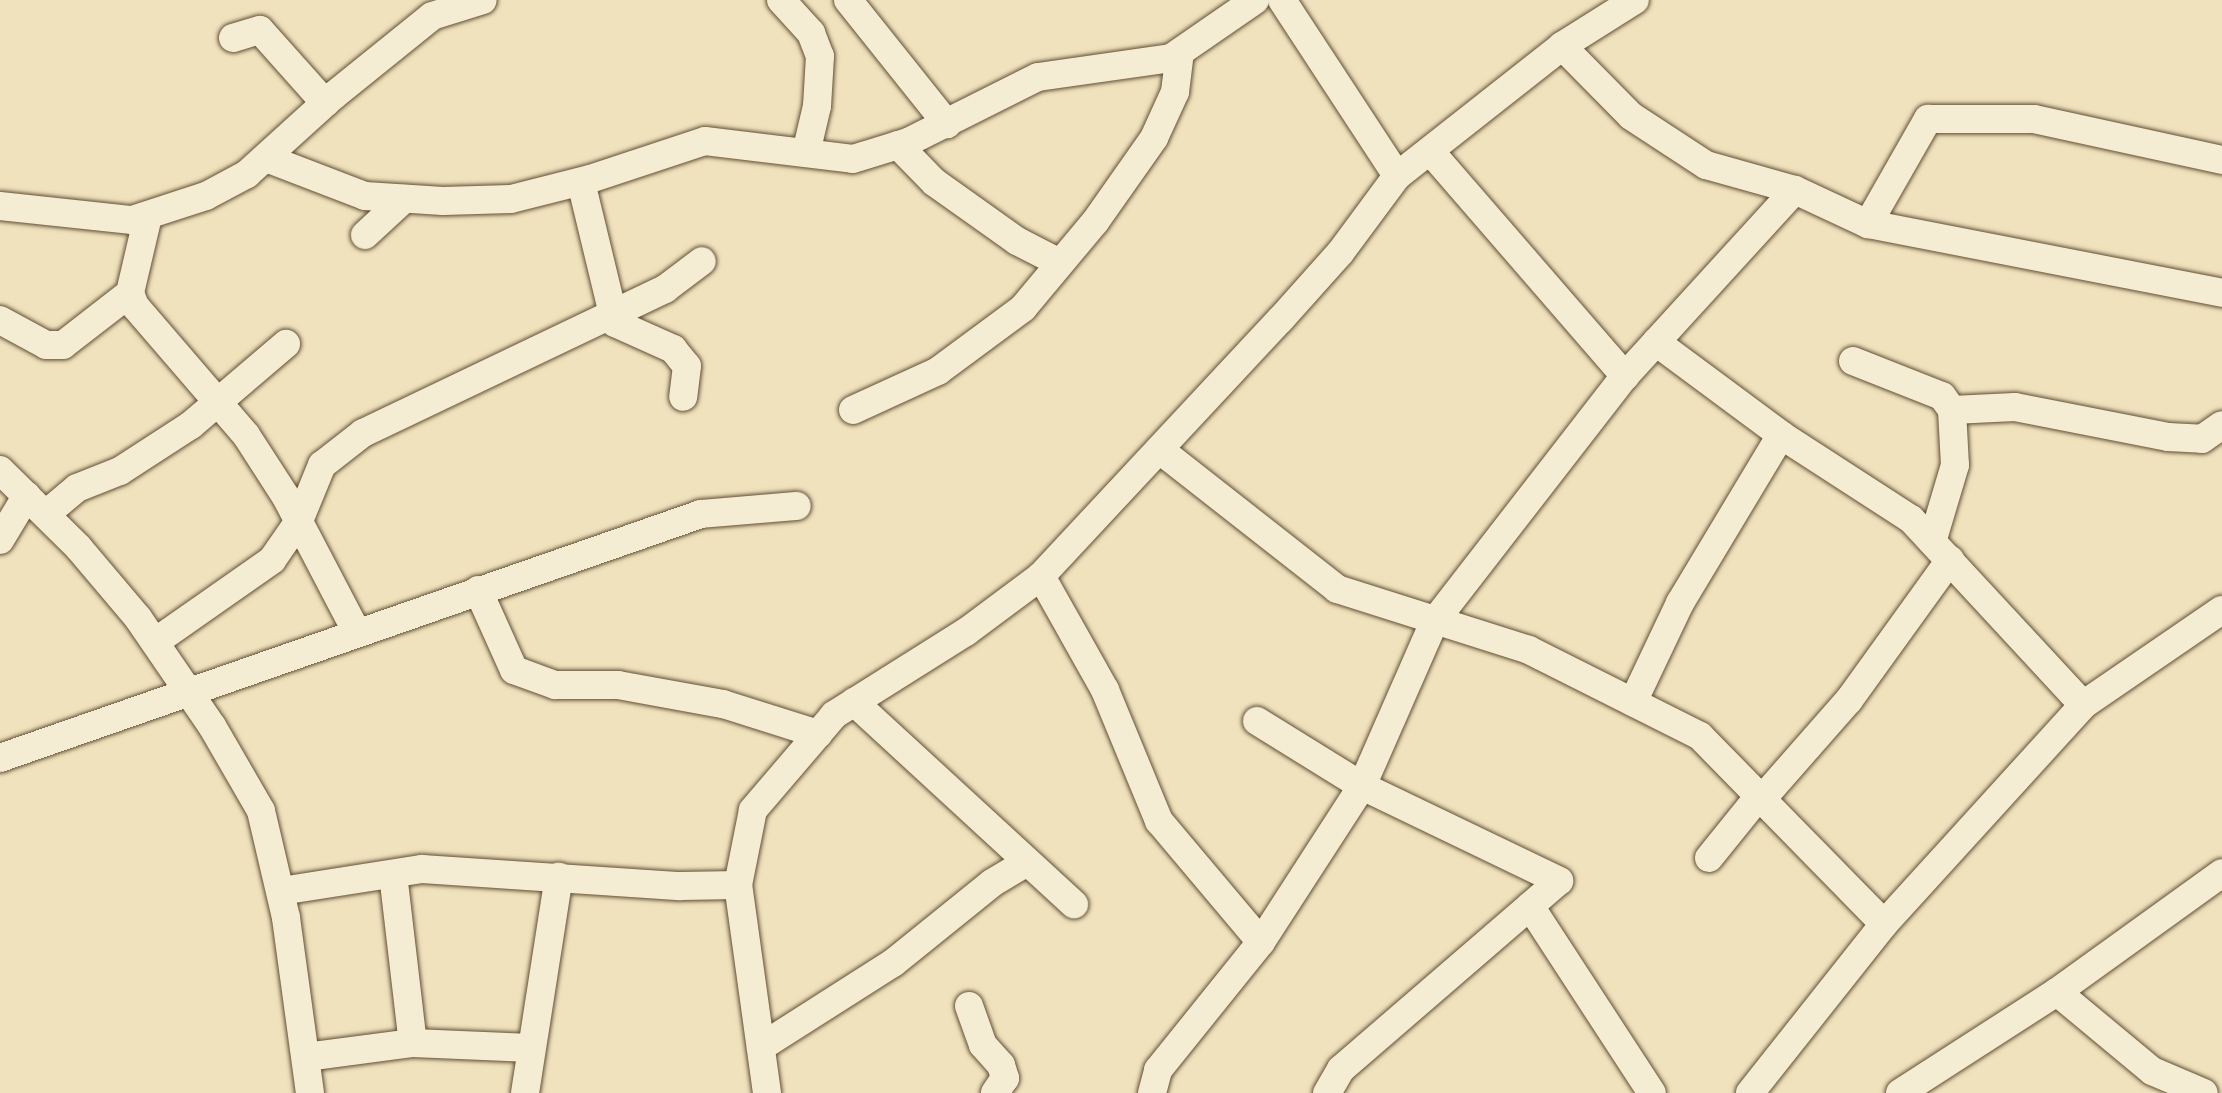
<!DOCTYPE html>
<html>
<head>
<meta charset="utf-8">
<style>
	body { margin:0 }
	#map { position:relative; width:2222px; height:1093px; overflow:hidden; background:#efe2bd; font-family:"Old Standard TT",serif }
	div>[style] { position:absolute }
	.roads { filter:drop-shadow(0 0 2px #624e33) drop-shadow(0 0 2px #624e33) }
	.minor>* { height:28px; margin:-14px; padding:0 14px; transform-origin:14px; border-radius:14px; background:#f5ecd4 }
	span { translate:-50% -50%; white-space:nowrap; text-align:center; line-height:1.15; -webkit-text-stroke:9px #f5ecd4; paint-order:stroke }
</style>
</head>
<body>
<div id="map">
	<div class="roads">
		<div class="minor">
			<i style="left:781px;top:0;width:45px;rotate:47.7deg"></i>
			<i style="left:811px;top:33px;width:25px;rotate:69deg"></i>
			<i style="left:820px;top:56px;width:50px;rotate:93.4deg"></i>
			<i style="left:817px;top:106px;width:48px;rotate:103.2deg"></i>
			<i style="left:848px;top:0;width:159px;rotate:51.4deg"></i>
			<i style="left:1282px;top:0;width:210px;rotate:56.8deg"></i>
			<i style="left:233px;top:38px;width:28px;rotate:-17deg"></i>
			<i style="left:260px;top:30px;width:98px;rotate:48.3deg"></i>
			<i style="left:1562px;top:46px;width:98px;rotate:45.4deg"></i>
			<i style="left:1631px;top:116px;width:90px;rotate:33.2deg"></i>
			<i style="left:1706px;top:165px;width:92px;rotate:15.7deg"></i>
			<i style="left:1795px;top:190px;width:81px;rotate:25deg"></i>
			<i style="left:1868px;top:224px;width:361px;rotate:11deg"></i>
			<i style="left:898px;top:145px;width:52px;rotate:45.8deg"></i>
			<i style="left:934px;top:182px;width:102px;rotate:35.4deg"></i>
			<i style="left:1017px;top:241px;width:48px;rotate:27.1deg"></i>
			<i style="left:1430px;top:151px;width:298px;rotate:49.1deg"></i>
			<i style="left:266px;top:158px;width:106px;rotate:21deg"></i>
			<i style="left:365px;top:196px;width:78px;rotate:3.7deg"></i>
			<i style="left:443px;top:201px;width:68px;rotate:-1.7deg"></i>
			<i style="left:511px;top:199px;width:81px;rotate:-14.2deg"></i>
			<i style="left:590px;top:179px;width:121px;rotate:-18.3deg"></i>
			<i style="left:705px;top:141px;width:149px;rotate:6.9deg"></i>
			<i style="left:853px;top:159px;width:58px;rotate:-17.2deg"></i>
			<i style="left:908px;top:142px;width:145px;rotate:-26.6deg"></i>
			<i style="left:1038px;top:77px;width:134px;rotate:-8.1deg"></i>
			<i style="left:1171px;top:58px;width:102px;rotate:-34.6deg"></i>
			<i style="left:581px;top:182px;width:145px;rotate:76.4deg"></i>
			<i style="left:615px;top:323px;width:64px;rotate:24.1deg"></i>
			<i style="left:673px;top:349px;width:22px;rotate:51deg"></i>
			<i style="left:687px;top:366px;width:31px;rotate:97deg"></i>
			<i style="left:0;top:206px;width:133px;rotate:6.1deg"></i>
			<i style="left:132px;top:220px;width:78px;rotate:-18deg"></i>
			<i style="left:206px;top:196px;width:47px;rotate:-28.2deg"></i>
			<i style="left:247px;top:174px;width:116px;rotate:-42.2deg"></i>
			<i style="left:333px;top:96px;width:127px;rotate:-38.9deg"></i>
			<i style="left:432px;top:16px;width:53px;rotate:-17.4deg"></i>
			<i style="left:148px;top:216px;width:79px;rotate:103.2deg"></i>
			<i style="left:130px;top:293px;width:14px;rotate:69deg"></i>
			<i style="left:135px;top:306px;width:170px;rotate:49.3deg"></i>
			<i style="left:246px;top:435px;width:74px;rotate:57.2deg"></i>
			<i style="left:286px;top:497px;width:153px;rotate:62.4deg"></i>
			<i style="left:1868px;top:224px;width:121px;rotate:-60.3deg"></i>
			<i style="left:1928px;top:119px;width:106px"></i>
			<i style="left:2034px;top:119px;width:192px;rotate:12.3deg"></i>
			<i style="left:365px;top:235px;width:53px;rotate:-42.7deg"></i>
			<i style="left:0;top:320px;width:52px;rotate:28.5deg"></i>
			<i style="left:46px;top:345px;width:17px"></i>
			<i style="left:63px;top:345px;width:85px;rotate:-37.8deg"></i>
			<i style="left:1656px;top:342px;width:156px;rotate:36.6deg"></i>
			<i style="left:1781px;top:435px;width:155px;rotate:32.9deg"></i>
			<i style="left:1911px;top:519px;width:253px;rotate:47.2deg"></i>
			<i style="left:1853px;top:361px;width:96px;rotate:21.5deg"></i>
			<i style="left:1942px;top:396px;width:17px;rotate:54deg"></i>
			<i style="left:1952px;top:410px;width:55px;rotate:86.9deg"></i>
			<i style="left:1955px;top:465px;width:80px;rotate:106.6deg"></i>
			<i style="left:853px;top:410px;width:94px;rotate:-24.6deg"></i>
			<i style="left:938px;top:371px;width:106px;rotate:-36.5deg"></i>
			<i style="left:1023px;top:308px;width:112px;rotate:-50.1deg"></i>
			<i style="left:1095px;top:222px;width:103px;rotate:-54.9deg"></i>
			<i style="left:1154px;top:138px;width:51px;rotate:-65.5deg"></i>
			<i style="left:1175px;top:92px;width:40px;rotate:-82.9deg"></i>
			<i style="left:1952px;top:410px;width:63px;rotate:-2.7deg"></i>
			<i style="left:2015px;top:407px;width:156px;rotate:11.1deg"></i>
			<i style="left:2168px;top:437px;width:34px;rotate:3deg"></i>
			<i style="left:2202px;top:439px;width:24px;rotate:-35deg"></i>
			<i style="left:1160px;top:450px;width:225px;rotate:38.1deg"></i>
			<i style="left:1337px;top:589px;width:201px;rotate:17.6deg"></i>
			<i style="left:1529px;top:650px;width:191px;rotate:26.7deg"></i>
			<i style="left:1700px;top:736px;width:263px;rotate:45.6deg"></i>
			<i style="left:0;top:470px;width:110px;rotate:44.6deg"></i>
			<i style="left:78px;top:547px;width:93px;rotate:49.8deg"></i>
			<i style="left:138px;top:618px;width:131px;rotate:55.6deg"></i>
			<i style="left:212px;top:726px;width:98px;rotate:60deg"></i>
			<i style="left:261px;top:811px;width:110px;rotate:76.8deg"></i>
			<i style="left:286px;top:918px;width:177px;rotate:82.2deg"></i>
			<i style="left:46px;top:514px;width:40px;rotate:-40deg"></i>
			<i style="left:77px;top:488px;width:46px;rotate:-21.6deg"></i>
			<i style="left:120px;top:471px;width:85px;rotate:-32.9deg"></i>
			<i style="left:191px;top:425px;width:125px;rotate:-40.5deg"></i>
			<i style="left:0;top:540px;width:52px;rotate:-59deg"></i>
			<i style="left:1041px;top:576px;width:131px;rotate:60.7deg"></i>
			<i style="left:1105px;top:690px;width:142px;rotate:67.6deg"></i>
			<i style="left:1159px;top:821px;width:158px;rotate:49.9deg"></i>
			<i style="left:478px;top:590px;width:88px;rotate:65.8deg"></i>
			<i style="left:514px;top:670px;width:44px;rotate:20.1deg"></i>
			<i style="left:555px;top:685px;width:63px"></i>
			<i style="left:618px;top:685px;width:107px;rotate:10.3deg"></i>
			<i style="left:723px;top:704px;width:100px;rotate:17.5deg"></i>
			<i style="left:155px;top:642px;width:143px;rotate:-35deg"></i>
			<i style="left:272px;top:560px;width:47px;rotate:-55.3deg"></i>
			<i style="left:299px;top:521px;width:61px;rotate:-67.7deg"></i>
			<i style="left:322px;top:465px;width:52px;rotate:-38deg"></i>
			<i style="left:363px;top:433px;width:335px;rotate:-25.5deg"></i>
			<i style="left:665px;top:289px;width:46px;rotate:-37.1deg"></i>
			<i style="left:854px;top:702px;width:299px;rotate:42.6deg"></i>
			<i style="left:1633px;top:702px;width:110px;rotate:-64.6deg"></i>
			<i style="left:1680px;top:603px;width:196px;rotate:-59deg"></i>
			<i style="left:1257px;top:721px;width:123px;rotate:31.8deg"></i>
			<i style="left:1362px;top:786px;width:219px;rotate:25.7deg"></i>
			<i style="left:1559px;top:881px;width:288px;rotate:139.2deg"></i>
			<i style="left:1341px;top:1069px;width:28px;rotate:120deg"></i>
			<i style="left:0;top:758px;width:742px;rotate:-19.19deg"></i>
			<i style="left:701px;top:514px;width:96px;rotate:-4.8deg"></i>
			<i style="left:1762px;top:799px;width:132px;rotate:-48.7deg"></i>
			<i style="left:1849px;top:700px;width:173px;rotate:-54.2deg"></i>
			<i style="left:1709px;top:858px;width:80px;rotate:-51.1deg"></i>
			<i style="left:393px;top:874px;width:170px;rotate:83.3deg"></i>
			<i style="left:281px;top:891px;width:143px;rotate:-8.9deg"></i>
			<i style="left:422px;top:869px;width:259px;rotate:3.8deg"></i>
			<i style="left:680px;top:886px;width:58px;rotate:-1deg"></i>
			<i style="left:1530px;top:906px;width:223px;rotate:56.9deg"></i>
			<i style="left:2057px;top:992px;width:124px;rotate:39.7deg"></i>
			<i style="left:2152px;top:1071px;width:56px;rotate:22.9deg"></i>
			<i style="left:969px;top:1006px;width:41px;rotate:70.3deg"></i>
			<i style="left:983px;top:1045px;width:27px;rotate:48deg"></i>
			<i style="left:1001px;top:1065px;width:14px;rotate:73deg"></i>
			<i style="left:1005px;top:1078px;width:18px;rotate:124deg"></i>
			<i style="left:761px;top:1047px;width:156px;rotate:-32.5deg"></i>
			<i style="left:893px;top:963px;width:127px;rotate:-38.9deg"></i>
			<i style="left:992px;top:883px;width:39px;rotate:-31deg"></i>
			<i style="left:306px;top:1057px;width:108px;rotate:-7.5deg"></i>
			<i style="left:413px;top:1043px;width:118px;rotate:2.4deg"></i>
			<i style="left:525px;top:1093px;width:219px;rotate:-81.1deg"></i>
			<i style="left:767px;top:1093px;width:210px;rotate:-97.9deg"></i>
			<i style="left:738px;top:885px;width:76px;rotate:-78.7deg"></i>
			<i style="left:753px;top:810px;width:125px;rotate:-49.5deg"></i>
			<i style="left:834px;top:715px;width:156px;rotate:-32.2deg"></i>
			<i style="left:966px;top:632px;width:94px;rotate:-36.7deg"></i>
			<i style="left:1041px;top:576px;width:350px;rotate:-47deg"></i>
			<i style="left:1280px;top:320px;width:90px;rotate:-48.2deg"></i>
			<i style="left:1340px;top:253px;width:96px;rotate:-53.5deg"></i>
			<i style="left:1397px;top:176px;width:210px;rotate:-38.2deg"></i>
			<i style="left:1562px;top:46px;width:86px;rotate:-32.2deg"></i>
			<i style="left:1152px;top:1093px;width:24px;rotate:-75deg"></i>
			<i style="left:1158px;top:1070px;width:164px;rotate:-51.2deg"></i>
			<i style="left:1261px;top:942px;width:186px;rotate:-57.1deg"></i>
			<i style="left:1362px;top:786px;width:179px;rotate:-66.3deg"></i>
			<i style="left:1434px;top:622px;width:311px;rotate:-52.2deg"></i>
			<i style="left:1625px;top:376px;width:252px;rotate:-47.6deg"></i>
			<i style="left:1750px;top:1093px;width:216px;rotate:-51.6deg"></i>
			<i style="left:1884px;top:924px;width:296px;rotate:-47.7deg"></i>
			<i style="left:2083px;top:705px;width:168px;rotate:-34.4deg"></i>
			<i style="left:1900px;top:1093px;width:187px;rotate:-32.8deg"></i>
			<i style="left:2057px;top:992px;width:203px;rotate:-35.8deg"></i>
		</div>
	</div>
</div>
</body>
</html>
